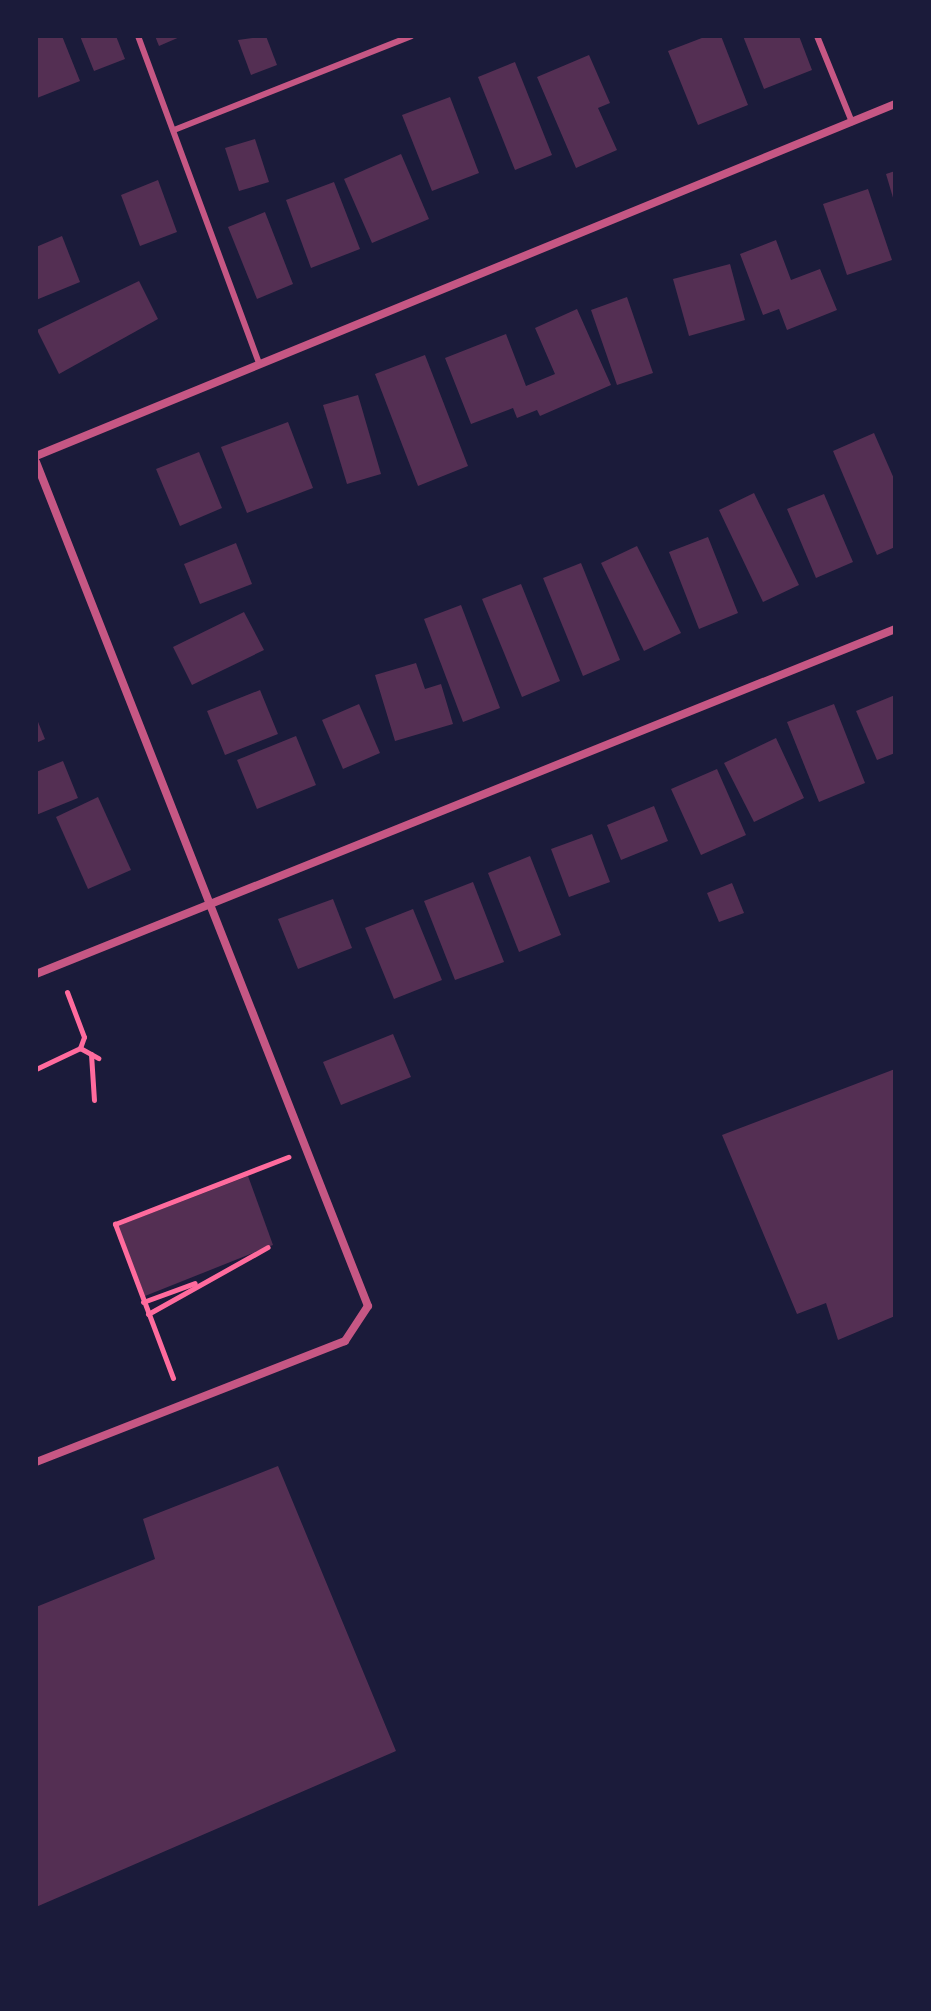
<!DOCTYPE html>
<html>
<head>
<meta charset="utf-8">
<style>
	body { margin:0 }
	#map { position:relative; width:931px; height:2011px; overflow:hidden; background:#1b1b3a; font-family:"PT Sans",sans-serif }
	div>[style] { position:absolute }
	.building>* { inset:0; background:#542f53 }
	.path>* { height:5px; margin:-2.5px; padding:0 2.5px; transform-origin:2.5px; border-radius:2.5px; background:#ff6b9d }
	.service>* { height:6px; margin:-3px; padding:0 3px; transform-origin:3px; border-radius:3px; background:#c65784 }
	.minor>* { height:8px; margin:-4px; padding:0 4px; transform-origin:4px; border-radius:4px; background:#c65784 }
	span { translate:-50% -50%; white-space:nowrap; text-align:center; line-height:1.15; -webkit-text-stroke:6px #1b1b3a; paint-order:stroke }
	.frame { position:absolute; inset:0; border:38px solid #1b1b3a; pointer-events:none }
</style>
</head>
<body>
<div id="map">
	<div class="building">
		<i style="clip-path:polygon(36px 36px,62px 36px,80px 81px,37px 98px)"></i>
		<i style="clip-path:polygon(80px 36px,116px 36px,125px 59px,94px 71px)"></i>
		<i style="clip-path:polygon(155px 36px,182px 36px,159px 46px)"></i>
		<i style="clip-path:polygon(266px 36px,277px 65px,251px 75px,238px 40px)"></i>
		<i style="clip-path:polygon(707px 36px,721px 36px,748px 105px,698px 125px,668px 51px)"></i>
		<i style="clip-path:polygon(743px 36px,799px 36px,812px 70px,764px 89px)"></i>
		<i style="clip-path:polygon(589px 55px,610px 103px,598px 108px,617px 150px,576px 168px,537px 77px)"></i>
		<i style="clip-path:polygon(515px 62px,552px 155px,515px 170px,478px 77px)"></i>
		<i style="clip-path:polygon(450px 97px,479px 173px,432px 191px,402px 115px)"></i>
		<i style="clip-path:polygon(255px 139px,269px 182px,239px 191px,225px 148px)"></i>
		<i style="clip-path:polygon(401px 154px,429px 219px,372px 243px,344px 179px)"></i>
		<i style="clip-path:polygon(895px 171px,895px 201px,894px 201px,886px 174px)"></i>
		<i style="clip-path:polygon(158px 180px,177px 232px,140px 246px,121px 195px)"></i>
		<i style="clip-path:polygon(334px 182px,360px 249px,311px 268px,286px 200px)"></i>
		<i style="clip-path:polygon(868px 189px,892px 260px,847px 275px,823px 204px)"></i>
		<i style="clip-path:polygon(265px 212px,293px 284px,257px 299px,228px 227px)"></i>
		<i style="clip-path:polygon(62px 236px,80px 282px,36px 300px,36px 247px)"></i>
		<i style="clip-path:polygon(776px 240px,791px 280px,820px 269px,837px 310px,787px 330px,779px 309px,763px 315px,740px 254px)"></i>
		<i style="clip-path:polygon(730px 264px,745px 320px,689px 336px,673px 279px)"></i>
		<i style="clip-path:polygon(139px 281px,158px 319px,59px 374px,37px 330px)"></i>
		<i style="clip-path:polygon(627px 297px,653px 373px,617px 385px,591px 310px)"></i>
		<i style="clip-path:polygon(577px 309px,611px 385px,540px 416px,537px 410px,517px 418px,513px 408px,471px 424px,445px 358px,506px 334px,526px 386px,555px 374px,535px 328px)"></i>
		<i style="clip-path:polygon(425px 355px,468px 466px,418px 486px,375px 374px)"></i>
		<i style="clip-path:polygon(358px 395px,381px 474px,347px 484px,323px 405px)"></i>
		<i style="clip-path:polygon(288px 422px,313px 488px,247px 513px,221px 447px)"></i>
		<i style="clip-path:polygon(874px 433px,895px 481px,895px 547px,877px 555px,833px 451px)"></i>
		<i style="clip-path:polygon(199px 452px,222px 508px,180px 526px,156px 469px)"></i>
		<i style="clip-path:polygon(754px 493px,799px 585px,763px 602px,719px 510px)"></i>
		<i style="clip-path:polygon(824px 494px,853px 562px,816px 578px,787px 509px)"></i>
		<i style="clip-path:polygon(708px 537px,738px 613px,699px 629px,669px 552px)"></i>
		<i style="clip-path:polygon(236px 543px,252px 584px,200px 604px,184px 564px)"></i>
		<i style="clip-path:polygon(637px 546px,681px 633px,644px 651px,601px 563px)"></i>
		<i style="clip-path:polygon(581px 563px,620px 660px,583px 676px,543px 578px)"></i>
		<i style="clip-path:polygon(521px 584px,560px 681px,522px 697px,482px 599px)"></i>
		<i style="clip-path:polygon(461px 605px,500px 708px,463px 722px,424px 619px)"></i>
		<i style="clip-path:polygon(244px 612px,264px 650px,192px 685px,173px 647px)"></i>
		<i style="clip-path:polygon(416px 663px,425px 689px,441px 684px,453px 724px,395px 741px,375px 675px)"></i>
		<i style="clip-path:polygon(260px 690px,278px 734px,225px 755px,207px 711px)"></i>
		<i style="clip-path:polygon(895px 695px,895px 753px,877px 760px,856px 711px)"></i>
		<i style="clip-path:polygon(359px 704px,380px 753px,343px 769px,322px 720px)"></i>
		<i style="clip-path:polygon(834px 704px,865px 783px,819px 802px,787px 722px)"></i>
		<i style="clip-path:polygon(36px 717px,45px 739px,36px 743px)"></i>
		<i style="clip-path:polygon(296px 736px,316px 785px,257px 809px,237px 760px)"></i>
		<i style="clip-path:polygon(776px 738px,804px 798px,754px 822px,724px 763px)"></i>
		<i style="clip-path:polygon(63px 761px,78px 798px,36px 815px,36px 772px)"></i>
		<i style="clip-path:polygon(717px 769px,746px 835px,701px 855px,671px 789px)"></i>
		<i style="clip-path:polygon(98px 797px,131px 870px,88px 889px,56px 817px)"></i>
		<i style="clip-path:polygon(654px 806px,668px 841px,621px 860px,607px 825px)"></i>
		<i style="clip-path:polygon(592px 834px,610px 882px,569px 897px,551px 849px)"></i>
		<i style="clip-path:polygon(530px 856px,561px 935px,519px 952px,488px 873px)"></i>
		<i style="clip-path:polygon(473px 882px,504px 962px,455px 980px,424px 901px)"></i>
		<i style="clip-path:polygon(732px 883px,744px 913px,719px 922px,707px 893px)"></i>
		<i style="clip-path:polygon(333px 899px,352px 948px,298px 969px,278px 919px)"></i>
		<i style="clip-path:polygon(413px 909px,442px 980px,394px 999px,365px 928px)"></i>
		<i style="clip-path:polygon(393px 1034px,411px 1077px,341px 1105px,323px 1062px)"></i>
		<i style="clip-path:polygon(895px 1069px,895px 1316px,838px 1340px,826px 1303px,797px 1314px,722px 1135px)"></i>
		<i style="clip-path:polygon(248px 1176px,273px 1245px,145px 1296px,118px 1226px)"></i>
		<i style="clip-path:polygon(278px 1466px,396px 1751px,36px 1907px,36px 1607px,155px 1559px,143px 1519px)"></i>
	</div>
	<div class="path">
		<i style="left:67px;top:992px;width:48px;rotate:69.3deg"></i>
		<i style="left:84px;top:1037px;width:12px;rotate:110deg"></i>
		<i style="left:80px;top:1048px;width:21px;rotate:29deg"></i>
		<i style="left:91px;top:1054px;width:46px;rotate:86.3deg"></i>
		<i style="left:36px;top:1069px;width:49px;rotate:-25.5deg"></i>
		<i style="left:143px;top:1302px;width:55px;rotate:-20.1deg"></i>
		<i style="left:148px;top:1314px;width:137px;rotate:-29.2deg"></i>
		<i style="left:173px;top:1378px;width:165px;rotate:-110.6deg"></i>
		<i style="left:115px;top:1224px;width:186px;rotate:-21.2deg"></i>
	</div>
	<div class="service">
		<i style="left:138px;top:36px;width:346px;rotate:69.7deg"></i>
		<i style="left:817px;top:36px;width:93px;rotate:67.9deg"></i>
		<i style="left:174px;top:130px;width:255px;rotate:-21.6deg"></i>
	</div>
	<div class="minor">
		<i style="left:36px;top:456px;width:928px;rotate:-22.28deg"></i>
		<i style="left:36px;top:462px;width:907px;rotate:68.53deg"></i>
		<i style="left:368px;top:1306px;width:42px;rotate:123.3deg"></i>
		<i style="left:345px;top:1341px;width:332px;rotate:158.6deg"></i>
		<i style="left:36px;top:974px;width:926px;rotate:-21.88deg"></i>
	</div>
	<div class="frame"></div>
</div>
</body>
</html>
